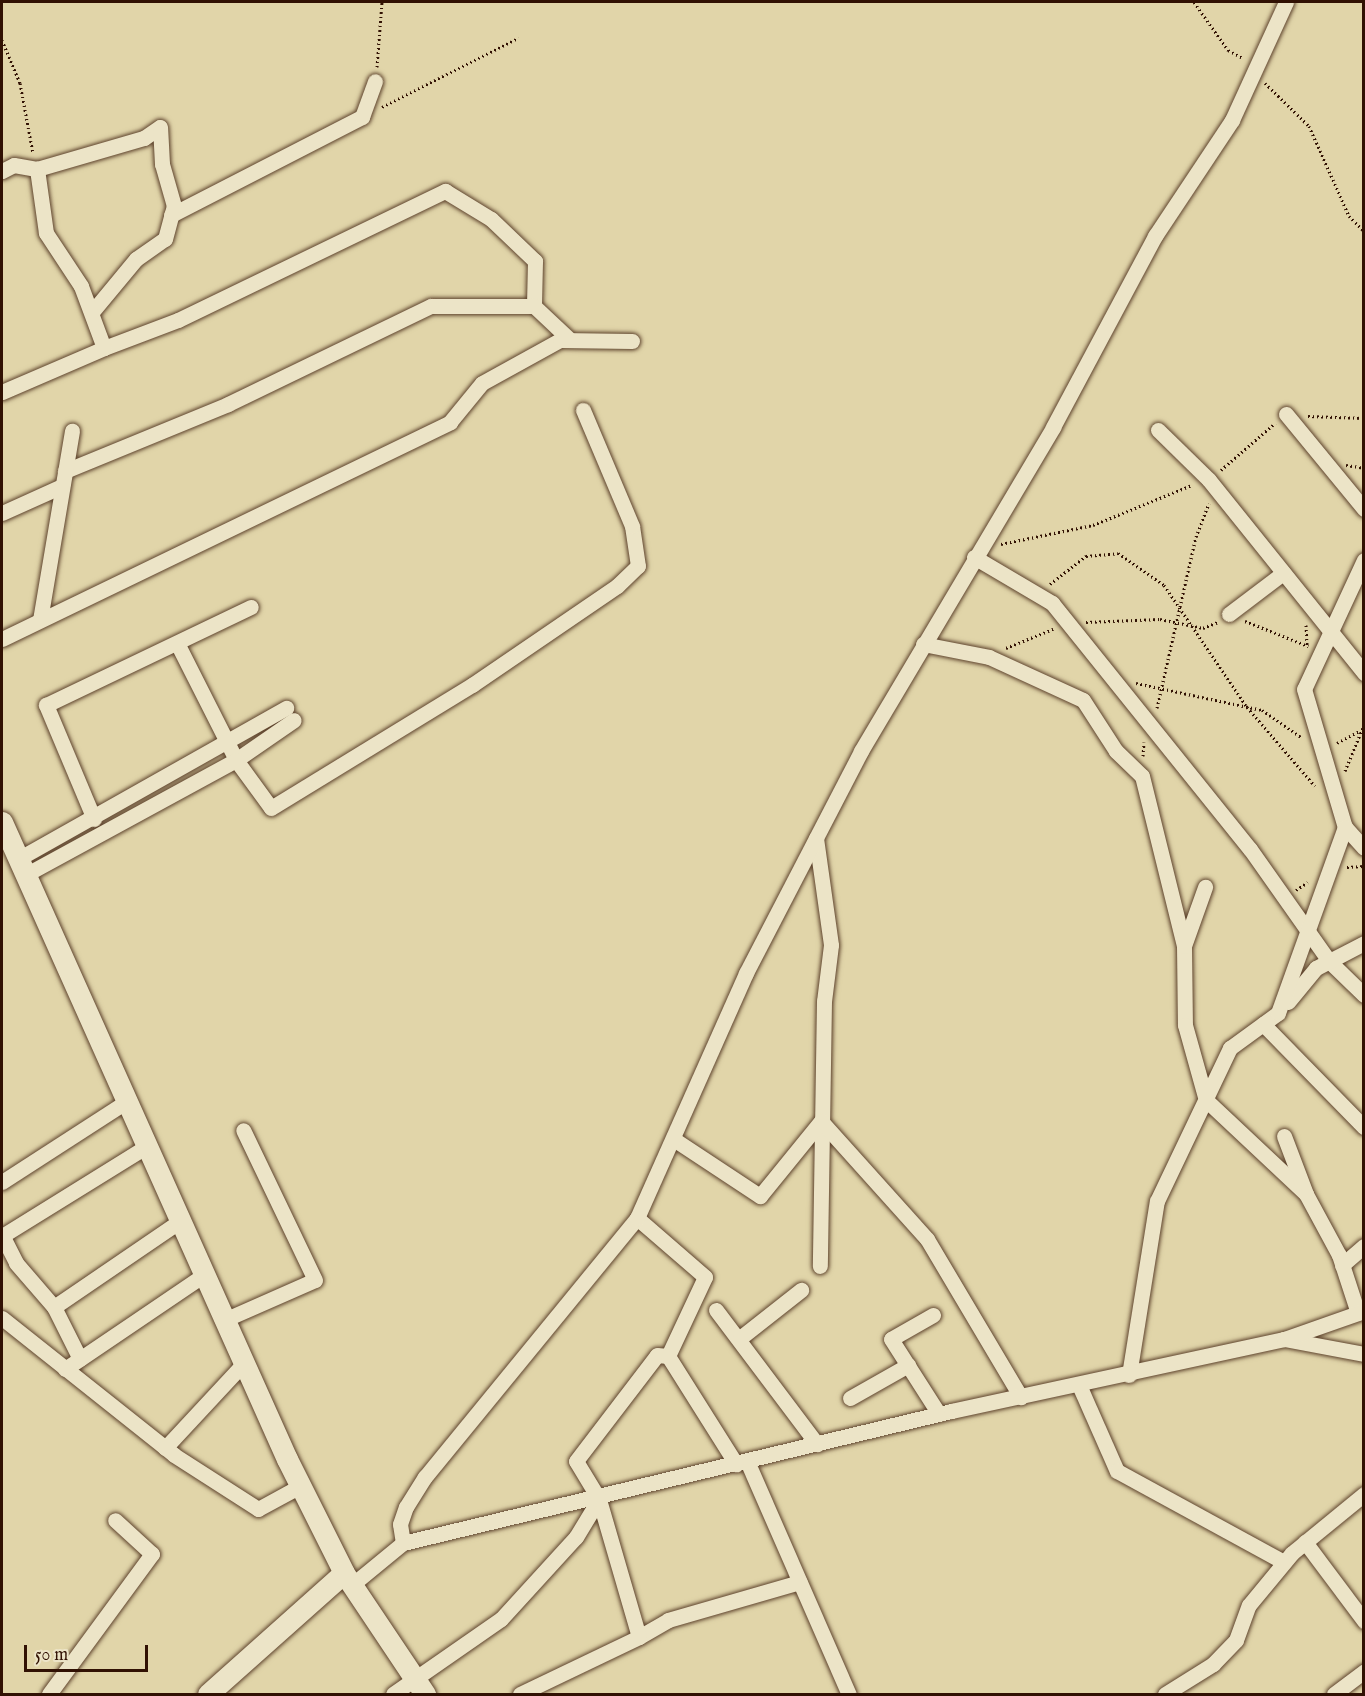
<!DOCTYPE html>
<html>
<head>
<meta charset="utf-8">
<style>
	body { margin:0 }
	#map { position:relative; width:1365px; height:1696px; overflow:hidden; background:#e1d5a9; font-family:"IM FELL English",serif }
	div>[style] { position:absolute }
	.path>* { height:3px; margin-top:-1.5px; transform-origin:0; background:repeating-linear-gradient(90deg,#311103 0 1.5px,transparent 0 4.5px) }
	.roads { filter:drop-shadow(0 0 2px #5d422c) drop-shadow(0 0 2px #5d422c) }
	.street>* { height:15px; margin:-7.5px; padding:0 7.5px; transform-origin:7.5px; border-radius:7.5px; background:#ece4c7 }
	.secondary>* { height:21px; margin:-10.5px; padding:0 10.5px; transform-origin:10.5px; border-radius:10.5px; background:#ece4c7 }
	span { translate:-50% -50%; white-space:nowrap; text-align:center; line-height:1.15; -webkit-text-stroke:6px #ece4c7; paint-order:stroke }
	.frame { position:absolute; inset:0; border:3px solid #311103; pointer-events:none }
	.scale { position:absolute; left:24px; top:1645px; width:124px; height:27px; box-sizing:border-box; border:3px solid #311103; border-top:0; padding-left:8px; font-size:18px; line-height:21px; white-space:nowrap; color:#311103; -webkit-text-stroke:4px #ece4c7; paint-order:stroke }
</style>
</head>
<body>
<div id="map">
	<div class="path">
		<i style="left:1194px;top:2px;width:59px;rotate:54.7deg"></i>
		<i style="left:1228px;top:50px;width:17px;rotate:28deg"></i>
		<i style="left:2px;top:40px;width:47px;rotate:67.3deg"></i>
		<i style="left:20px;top:83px;width:71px;rotate:79.5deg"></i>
		<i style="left:377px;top:67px;width:65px;rotate:-85.6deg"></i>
		<i style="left:1265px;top:83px;width:62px;rotate:44.3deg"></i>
		<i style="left:1309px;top:126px;width:98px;rotate:66deg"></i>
		<i style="left:1349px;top:216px;width:21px;rotate:45deg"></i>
		<i style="left:382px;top:107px;width:153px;rotate:-26.9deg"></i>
		<i style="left:1308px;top:416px;width:56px;rotate:2deg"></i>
		<i style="left:1346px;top:465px;width:18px;rotate:9deg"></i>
		<i style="left:1221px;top:470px;width:72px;rotate:-41deg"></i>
		<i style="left:1001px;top:544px;width:94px;rotate:-11.7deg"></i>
		<i style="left:1093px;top:525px;width:107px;rotate:-22deg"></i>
		<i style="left:1050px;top:584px;width:46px;rotate:-37.9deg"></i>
		<i style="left:1086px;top:556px;width:32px;rotate:-5deg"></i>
		<i style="left:1118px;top:553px;width:56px;rotate:34.8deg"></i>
		<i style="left:1164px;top:585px;width:148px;rotate:55.8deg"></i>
		<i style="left:1247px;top:707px;width:104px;rotate:49.3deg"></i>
		<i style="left:1245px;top:621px;width:68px;rotate:21.6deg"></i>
		<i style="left:1086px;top:622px;width:74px;rotate:-2.3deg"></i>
		<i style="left:1160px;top:619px;width:44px;rotate:11.8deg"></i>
		<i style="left:1203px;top:628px;width:16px;rotate:-22deg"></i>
		<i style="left:1306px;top:625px;width:20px;rotate:87deg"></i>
		<i style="left:1006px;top:648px;width:51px;rotate:-22deg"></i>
		<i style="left:1136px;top:683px;width:129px;rotate:12.1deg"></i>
		<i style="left:1262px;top:710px;width:47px;rotate:34.7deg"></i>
		<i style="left:1157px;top:708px;width:175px;rotate:-77.2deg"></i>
		<i style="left:1196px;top:537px;width:36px;rotate:-69deg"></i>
		<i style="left:1337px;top:743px;width:26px;rotate:-28deg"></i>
		<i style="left:1143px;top:756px;width:14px;rotate:-86deg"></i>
		<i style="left:1345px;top:771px;width:50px;rotate:-67.6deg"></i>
		<i style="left:1347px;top:867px;width:17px;rotate:-3deg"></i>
		<i style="left:1296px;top:890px;width:14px;rotate:-34deg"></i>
	</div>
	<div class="roads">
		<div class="street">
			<i style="left:2px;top:171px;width:13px;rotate:-27deg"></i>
			<i style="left:14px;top:165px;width:23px;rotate:10deg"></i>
			<i style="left:37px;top:169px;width:111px;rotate:-16.2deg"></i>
			<i style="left:144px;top:138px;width:19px;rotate:-35deg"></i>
			<i style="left:171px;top:215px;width:215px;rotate:-27.2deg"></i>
			<i style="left:362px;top:117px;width:38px;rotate:-70deg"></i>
			<i style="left:92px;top:312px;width:69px;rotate:-50.3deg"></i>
			<i style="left:136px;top:259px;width:35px;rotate:-35deg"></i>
			<i style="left:165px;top:239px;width:34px;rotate:-75deg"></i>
			<i style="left:174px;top:206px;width:44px;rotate:-105.9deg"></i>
			<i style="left:162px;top:164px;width:37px;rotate:-93deg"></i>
			<i style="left:104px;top:348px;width:79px;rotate:-20.7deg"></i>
			<i style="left:178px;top:320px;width:297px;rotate:-25.8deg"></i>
			<i style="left:445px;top:191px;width:54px;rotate:31.3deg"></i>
			<i style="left:491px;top:219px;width:61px;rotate:43.7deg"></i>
			<i style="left:535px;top:261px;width:45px;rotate:91.3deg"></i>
			<i style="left:534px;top:306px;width:48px;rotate:43.3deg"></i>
			<i style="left:2px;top:392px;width:111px;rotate:-23.3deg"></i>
			<i style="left:104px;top:348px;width:66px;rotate:-110.4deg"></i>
			<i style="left:81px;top:286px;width:64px;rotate:-123.4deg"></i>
			<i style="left:46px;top:233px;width:65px;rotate:-98deg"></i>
			<i style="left:1286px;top:414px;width:123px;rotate:50.6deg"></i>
			<i style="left:1158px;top:430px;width:71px;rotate:44.4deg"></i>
			<i style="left:1209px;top:480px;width:248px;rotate:51.2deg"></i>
			<i style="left:65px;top:471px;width:176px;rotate:-22.3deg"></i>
			<i style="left:228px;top:404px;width:225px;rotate:-25.8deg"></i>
			<i style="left:431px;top:306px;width:103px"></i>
			<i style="left:2px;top:513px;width:66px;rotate:-24.2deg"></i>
			<i style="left:974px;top:557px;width:91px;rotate:30.5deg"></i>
			<i style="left:1052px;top:603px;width:316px;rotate:51.2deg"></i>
			<i style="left:1250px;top:849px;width:137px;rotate:54.8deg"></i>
			<i style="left:1329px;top:961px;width:49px;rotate:44.2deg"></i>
			<i style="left:1364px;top:560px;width:142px;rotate:114.9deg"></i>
			<i style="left:1304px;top:689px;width:144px;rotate:73.5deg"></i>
			<i style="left:1345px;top:827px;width:28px;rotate:48deg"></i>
			<i style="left:1229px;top:614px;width:68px;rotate:-37.2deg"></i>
			<i style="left:40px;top:620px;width:192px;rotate:-80.4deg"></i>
			<i style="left:2px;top:639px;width:498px;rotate:-25.8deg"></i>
			<i style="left:450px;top:422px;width:50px;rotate:-50.6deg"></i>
			<i style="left:482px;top:383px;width:89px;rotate:-28.9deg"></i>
			<i style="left:560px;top:340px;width:72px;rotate:0.8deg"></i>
			<i style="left:177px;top:643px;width:131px;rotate:63.2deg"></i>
			<i style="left:236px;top:760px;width:70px;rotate:-34.6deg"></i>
			<i style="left:923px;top:644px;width:67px;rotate:11.1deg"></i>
			<i style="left:989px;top:657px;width:103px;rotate:24.6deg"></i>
			<i style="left:1083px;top:700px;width:61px;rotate:57.1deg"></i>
			<i style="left:1116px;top:751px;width:36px;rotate:44deg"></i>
			<i style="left:1142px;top:776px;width:175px;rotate:76.1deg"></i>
			<i style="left:1184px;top:946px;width:79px;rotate:89.3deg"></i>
			<i style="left:1185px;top:1025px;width:78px;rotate:74.4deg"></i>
			<i style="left:1206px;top:1100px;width:137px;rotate:43.2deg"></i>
			<i style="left:94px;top:819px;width:124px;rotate:-112.8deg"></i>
			<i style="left:46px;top:705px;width:227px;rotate:-25.6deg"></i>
			<i style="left:816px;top:838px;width:108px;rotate:82deg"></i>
			<i style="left:831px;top:945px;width:56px;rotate:97.1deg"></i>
			<i style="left:824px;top:1001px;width:265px;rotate:90.9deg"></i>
			<i style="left:18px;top:859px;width:308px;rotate:-29.4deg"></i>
			<i style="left:25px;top:875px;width:240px;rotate:-28.6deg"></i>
			<i style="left:236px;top:760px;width:59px;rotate:53.9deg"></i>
			<i style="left:271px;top:808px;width:236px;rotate:-31.5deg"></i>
			<i style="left:472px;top:685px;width:176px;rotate:-34.3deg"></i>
			<i style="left:617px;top:586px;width:29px;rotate:-44deg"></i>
			<i style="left:638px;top:566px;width:40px;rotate:-98.5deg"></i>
			<i style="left:632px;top:526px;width:126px;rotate:-112.9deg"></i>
			<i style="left:1184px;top:946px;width:63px;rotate:-70.4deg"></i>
			<i style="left:1288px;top:1002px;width:44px;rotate:-50.5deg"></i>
			<i style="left:1316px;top:968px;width:54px;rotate:-27.5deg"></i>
			<i style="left:1263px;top:1024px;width:144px;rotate:45.6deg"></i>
			<i style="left:1284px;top:1136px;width:62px;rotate:69.2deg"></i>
			<i style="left:1306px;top:1194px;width:69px;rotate:61.6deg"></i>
			<i style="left:1339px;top:1255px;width:61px;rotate:71.9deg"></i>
			<i style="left:675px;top:1140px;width:102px;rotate:33.4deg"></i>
			<i style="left:760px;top:1196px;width:97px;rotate:-50.9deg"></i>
			<i style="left:821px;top:1121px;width:159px;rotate:48.1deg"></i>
			<i style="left:927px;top:1239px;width:184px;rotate:59.3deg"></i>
			<i style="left:2px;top:1182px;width:149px;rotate:-32.9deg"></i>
			<i style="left:637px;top:1218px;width:90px;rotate:40.9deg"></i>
			<i style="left:705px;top:1277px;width:87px;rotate:115.1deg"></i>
			<i style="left:2px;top:1235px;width:31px;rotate:63deg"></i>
			<i style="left:16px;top:1263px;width:58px;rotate:49.2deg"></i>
			<i style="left:54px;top:1307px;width:58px;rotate:63.4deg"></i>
			<i style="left:2px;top:1236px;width:171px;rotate:-31.8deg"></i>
			<i style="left:1342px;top:1265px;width:29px;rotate:-41deg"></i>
			<i style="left:54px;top:1307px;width:153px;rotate:-34.3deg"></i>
			<i style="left:716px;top:1310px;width:168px;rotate:53deg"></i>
			<i style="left:933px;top:1315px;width:48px;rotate:150.3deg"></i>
			<i style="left:891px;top:1339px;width:89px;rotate:57.4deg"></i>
			<i style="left:2px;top:1318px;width:220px;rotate:38.5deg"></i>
			<i style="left:174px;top:1455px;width:100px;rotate:32.7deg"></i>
			<i style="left:258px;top:1509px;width:50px;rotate:-28.6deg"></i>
			<i style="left:224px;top:1320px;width:99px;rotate:-23.7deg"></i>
			<i style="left:315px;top:1280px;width:166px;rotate:-115.6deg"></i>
			<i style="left:740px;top:1338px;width:78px;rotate:-38.2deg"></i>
			<i style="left:1284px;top:1339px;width:81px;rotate:10.6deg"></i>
			<i style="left:65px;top:1369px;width:168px;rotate:-34.1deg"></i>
			<i style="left:1129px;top:1375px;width:176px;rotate:-80.9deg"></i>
			<i style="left:1157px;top:1201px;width:170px;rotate:-64.5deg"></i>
			<i style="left:1230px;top:1048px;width:59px;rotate:-36.1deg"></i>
			<i style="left:1278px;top:1013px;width:198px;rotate:-70.2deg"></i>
			<i style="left:1079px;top:1385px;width:94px;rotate:66.2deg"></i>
			<i style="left:1117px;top:1471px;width:190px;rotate:28.6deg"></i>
			<i style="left:850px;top:1398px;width:67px;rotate:-29.6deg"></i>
			<i style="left:165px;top:1448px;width:116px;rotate:-47.1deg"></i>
			<i style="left:747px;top:1461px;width:254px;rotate:66.4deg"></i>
			<i style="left:1305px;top:1542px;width:99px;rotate:53.2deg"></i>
			<i style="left:403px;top:1543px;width:19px;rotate:-99deg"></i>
			<i style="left:400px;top:1524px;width:18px;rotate:-71deg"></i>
			<i style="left:406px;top:1507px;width:36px;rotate:-58deg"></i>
			<i style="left:425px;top:1477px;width:335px;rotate:-50.7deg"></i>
			<i style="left:637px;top:1218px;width:268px;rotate:-66deg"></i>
			<i style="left:746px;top:973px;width:250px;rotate:-62.6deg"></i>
			<i style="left:861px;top:751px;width:377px;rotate:-59.3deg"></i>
			<i style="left:1053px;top:427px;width:217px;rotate:-61.9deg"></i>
			<i style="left:1155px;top:236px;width:139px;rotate:-56.4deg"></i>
			<i style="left:1232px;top:120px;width:130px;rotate:-65.4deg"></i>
			<i style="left:353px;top:1584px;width:65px;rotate:-39.4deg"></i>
			<i style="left:403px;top:1543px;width:564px;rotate:-13.54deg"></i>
			<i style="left:951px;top:1411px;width:341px;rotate:-12.2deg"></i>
			<i style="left:1284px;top:1339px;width:85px;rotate:-19.3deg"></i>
			<i style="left:639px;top:1637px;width:34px;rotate:-30deg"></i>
			<i style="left:668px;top:1620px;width:137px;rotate:-16.1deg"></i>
			<i style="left:49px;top:1694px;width:174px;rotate:-53.7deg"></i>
			<i style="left:152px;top:1554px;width:50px;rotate:-137.4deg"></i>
			<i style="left:393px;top:1694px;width:131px;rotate:-34.8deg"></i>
			<i style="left:501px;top:1619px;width:111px;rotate:-47.6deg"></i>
			<i style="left:576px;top:1537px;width:44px;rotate:-58.8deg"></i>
			<i style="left:520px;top:1694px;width:132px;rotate:-25.6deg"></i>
			<i style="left:639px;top:1637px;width:144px;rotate:-106.2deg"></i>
			<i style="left:599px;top:1499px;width:44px;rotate:-121.2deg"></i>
			<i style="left:576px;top:1461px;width:133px;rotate:-52.6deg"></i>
			<i style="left:657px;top:1355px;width:11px;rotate:5deg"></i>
			<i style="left:668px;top:1356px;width:128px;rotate:57.8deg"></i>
			<i style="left:1165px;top:1694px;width:57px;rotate:-32deg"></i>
			<i style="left:1213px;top:1664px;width:33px;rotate:-46deg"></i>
			<i style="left:1236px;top:1640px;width:37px;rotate:-70deg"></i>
			<i style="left:1249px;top:1605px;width:67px;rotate:-50.4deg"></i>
			<i style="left:1292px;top:1553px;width:93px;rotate:-39.3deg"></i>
			<i style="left:1334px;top:1694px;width:38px;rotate:-37deg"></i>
		</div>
		<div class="secondary">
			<i style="left:2px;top:822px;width:698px;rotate:65.9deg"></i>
			<i style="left:287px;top:1459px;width:127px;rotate:63.4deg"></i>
			<i style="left:344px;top:1573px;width:146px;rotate:56.2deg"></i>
			<i style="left:208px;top:1694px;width:182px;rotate:-41.7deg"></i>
		</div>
	</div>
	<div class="frame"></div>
	<div class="scale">50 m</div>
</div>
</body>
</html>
